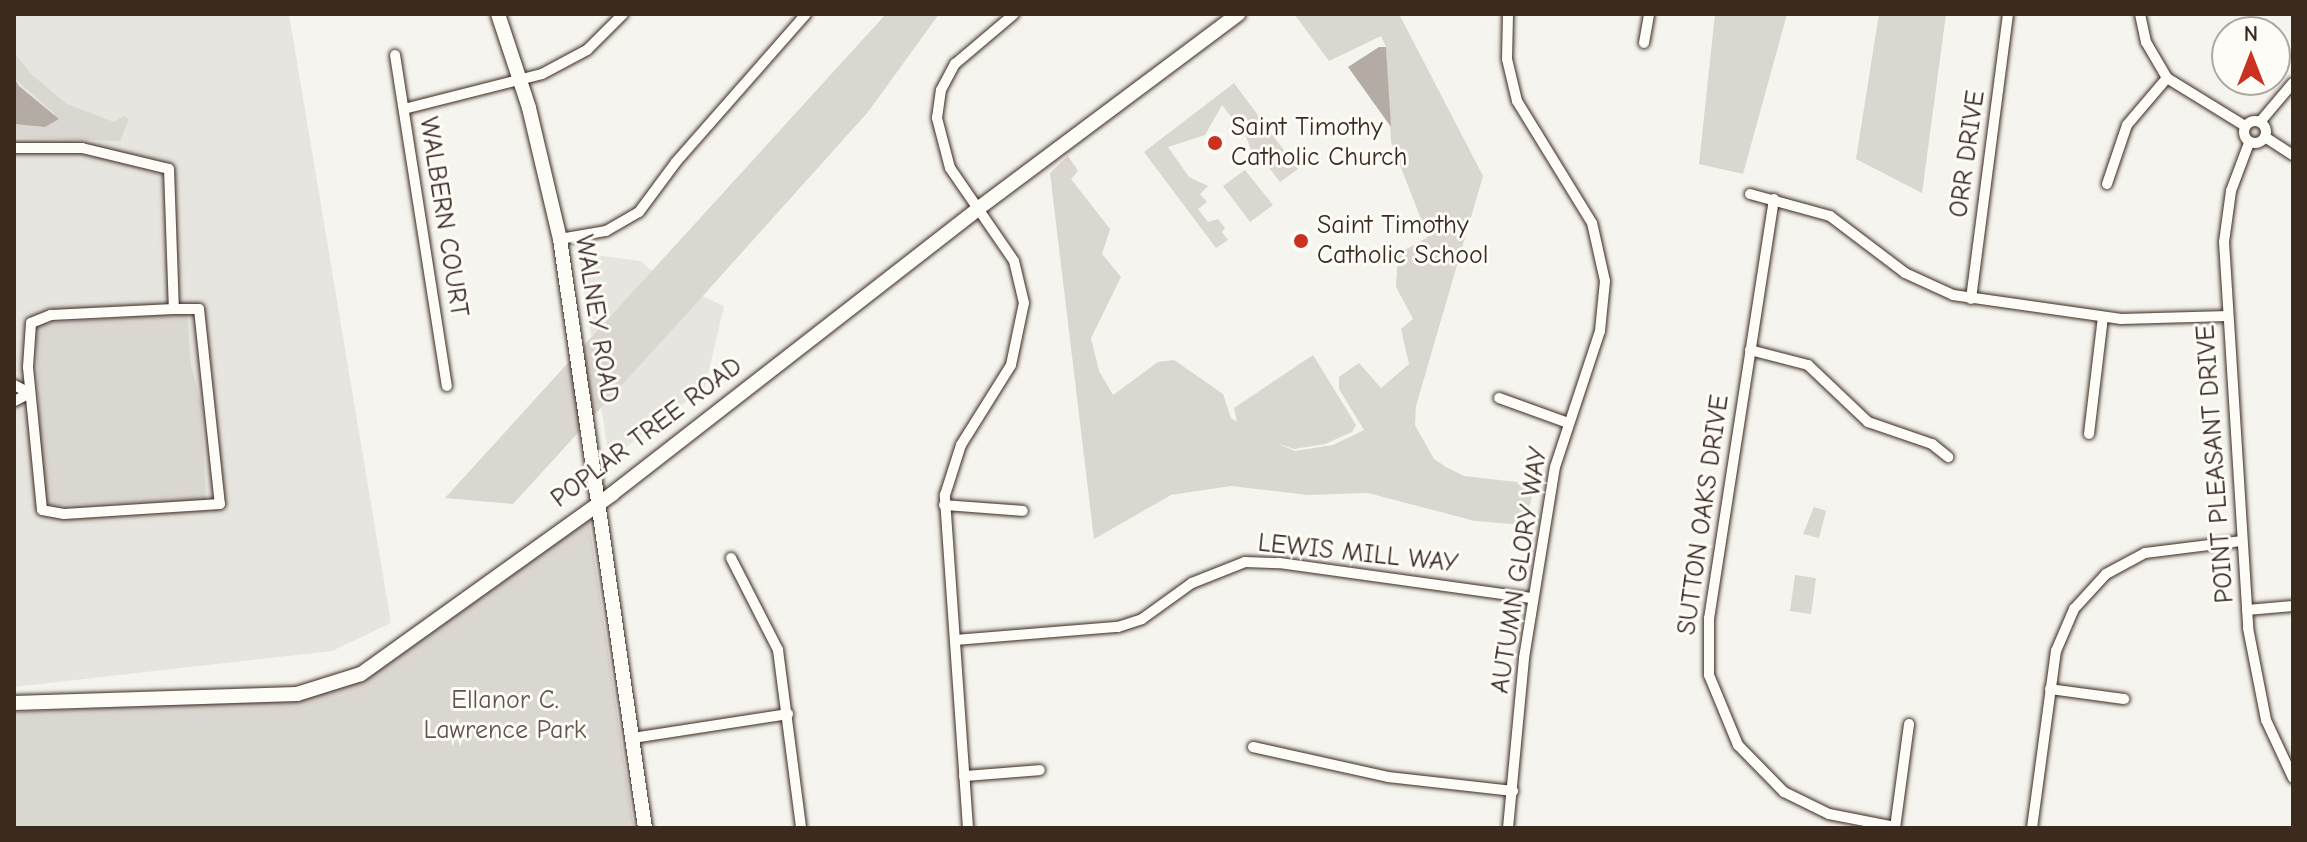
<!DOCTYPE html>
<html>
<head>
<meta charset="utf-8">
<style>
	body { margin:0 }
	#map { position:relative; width:2307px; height:842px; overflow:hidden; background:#f5f4ee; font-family:"Comic Neue",sans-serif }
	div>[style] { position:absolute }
	.built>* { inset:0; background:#e7e5df }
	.green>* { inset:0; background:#dad6d0 }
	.water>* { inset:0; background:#b4aca4 }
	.roads { filter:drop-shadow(0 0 2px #3b2a1e) drop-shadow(0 0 2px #3b2a1e) }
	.minor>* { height:10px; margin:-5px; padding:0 5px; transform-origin:5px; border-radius:5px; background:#fdfcf7 }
	.minor>.ring { margin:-5px; padding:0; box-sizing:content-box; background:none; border:10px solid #fdfcf7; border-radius:50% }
	.secondary>* { height:14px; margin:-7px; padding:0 7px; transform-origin:7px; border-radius:7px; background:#fdfcf7 }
	.dots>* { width:22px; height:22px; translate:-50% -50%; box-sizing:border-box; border:4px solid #fdfcf7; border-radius:50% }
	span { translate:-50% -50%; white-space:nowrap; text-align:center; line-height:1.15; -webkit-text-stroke:6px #fdfcf7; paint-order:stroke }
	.poi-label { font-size:26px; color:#3b2a1e }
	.left { translate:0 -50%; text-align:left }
	.street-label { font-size:26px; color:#3b2a1e }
	.park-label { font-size:26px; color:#63554a }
	.frame { position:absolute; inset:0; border:16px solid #3b2a1e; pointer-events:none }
	.north { position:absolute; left:2211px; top:16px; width:80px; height:80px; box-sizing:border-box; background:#fdfcf7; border:2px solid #afa8a0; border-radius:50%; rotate:0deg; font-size:22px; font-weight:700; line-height:32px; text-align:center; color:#3b2a1e }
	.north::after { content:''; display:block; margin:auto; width:28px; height:36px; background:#c8321e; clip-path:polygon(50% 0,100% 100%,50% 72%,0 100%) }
</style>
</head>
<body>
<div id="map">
	<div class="built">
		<i style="clip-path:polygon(14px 14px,289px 14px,391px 623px,332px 651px,14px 687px)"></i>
		<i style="clip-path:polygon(579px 253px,640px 261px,659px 276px,724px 306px,705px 387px,616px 455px,608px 453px)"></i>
	</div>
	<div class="green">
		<i style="clip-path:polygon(886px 14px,939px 14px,868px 112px,692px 308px,513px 504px,445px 498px)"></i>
		<i style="clip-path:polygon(1294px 14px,1399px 14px,1483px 176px,1416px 406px,1415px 425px,1434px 459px,1446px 467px,1464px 476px,1535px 484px,1525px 525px,1475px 521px,1368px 493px,1307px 495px,1231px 486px,1171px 495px,1094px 539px,1050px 173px,1068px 156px,1078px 171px,1071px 179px,1110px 229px,1102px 254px,1121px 277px,1091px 338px,1099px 371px,1113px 395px,1158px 362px,1174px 360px,1223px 394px,1231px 418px,1237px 422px,1234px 408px,1313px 355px,1356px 425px,1352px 432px,1325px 444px,1294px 449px,1276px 443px,1295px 451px,1333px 445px,1364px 430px,1339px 389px,1339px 377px,1359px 363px,1381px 388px,1409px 364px,1401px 329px,1413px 319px,1396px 287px,1398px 254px,1428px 237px,1391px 142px,1386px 47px,1381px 36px,1329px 61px)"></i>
		<i style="clip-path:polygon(1715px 14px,1787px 14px,1743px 174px,1699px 164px)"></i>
		<i style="clip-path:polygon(1879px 14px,1946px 14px,1922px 193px,1856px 159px)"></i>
		<i style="clip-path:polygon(14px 53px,32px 75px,67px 104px,114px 122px,124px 116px,129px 119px,120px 141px,14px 137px,14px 124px,45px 127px,55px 114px,14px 78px)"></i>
		<i style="clip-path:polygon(1234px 83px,1298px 169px,1280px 182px,1263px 160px,1256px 164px,1246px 136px,1222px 105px,1205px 135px,1168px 147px,1189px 177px,1208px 186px,1200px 194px,1207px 202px,1198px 209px,1208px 222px,1218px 219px,1225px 228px,1222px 232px,1228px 240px,1216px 248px,1144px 152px)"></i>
		<i style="clip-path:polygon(1245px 170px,1273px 205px,1250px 222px,1223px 186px)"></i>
		<i style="clip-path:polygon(187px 313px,191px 365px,201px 404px,206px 500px,50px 505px,42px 492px,36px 324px)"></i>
		<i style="clip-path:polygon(1814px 507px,1826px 511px,1819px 538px,1803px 534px)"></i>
		<i style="clip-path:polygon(588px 514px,634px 828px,14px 828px,14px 712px,274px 700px,347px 684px)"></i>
		<i style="clip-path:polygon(1795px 575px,1816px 578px,1811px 614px,1790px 611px)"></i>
	</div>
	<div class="water">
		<i style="clip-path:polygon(1379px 47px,1386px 47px,1391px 127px,1348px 67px)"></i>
		<i style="clip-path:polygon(14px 78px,19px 86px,59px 119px,45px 127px,14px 124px)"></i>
	</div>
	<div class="roads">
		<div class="minor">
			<i style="left:2140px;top:14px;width:29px;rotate:78deg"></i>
			<i style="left:2146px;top:42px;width:42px;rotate:59.7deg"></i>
			<i style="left:2167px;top:78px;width:92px;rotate:31.6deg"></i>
			<i style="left:1644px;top:43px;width:29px;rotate:-80deg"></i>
			<i style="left:395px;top:55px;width:335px;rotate:81.1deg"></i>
			<i style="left:404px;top:109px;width:142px;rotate:-14.2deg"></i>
			<i style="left:542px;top:74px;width:51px;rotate:-28.1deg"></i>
			<i style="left:587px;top:50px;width:51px;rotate:-45deg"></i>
			<i class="ring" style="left:2244px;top:121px;width:12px;height:12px"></i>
			<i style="left:2260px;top:122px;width:51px;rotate:-49.8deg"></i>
			<i style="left:2265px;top:137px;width:33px;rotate:33deg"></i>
			<i style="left:2249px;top:143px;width:51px;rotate:110.6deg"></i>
			<i style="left:2231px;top:191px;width:51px;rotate:97.8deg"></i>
			<i style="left:2224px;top:242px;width:387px;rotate:86.4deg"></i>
			<i style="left:2248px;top:628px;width:94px;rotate:78.9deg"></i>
			<i style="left:2266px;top:720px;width:64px;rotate:65deg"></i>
			<i style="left:14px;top:148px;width:68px"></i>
			<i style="left:82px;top:148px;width:89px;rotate:13.6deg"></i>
			<i style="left:169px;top:169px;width:140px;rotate:88deg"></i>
			<i style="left:2107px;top:184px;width:62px;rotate:-71.3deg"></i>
			<i style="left:2127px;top:125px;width:62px;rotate:-49.6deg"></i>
			<i style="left:1750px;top:194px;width:83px;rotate:15.4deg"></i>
			<i style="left:1830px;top:216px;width:94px;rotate:37.2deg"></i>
			<i style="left:1905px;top:273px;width:53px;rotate:24.6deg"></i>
			<i style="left:1953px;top:295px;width:170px;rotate:8.1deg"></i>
			<i style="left:2121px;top:319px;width:107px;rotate:-1.6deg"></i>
			<i style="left:1774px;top:199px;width:424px;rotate:98.8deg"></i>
			<i style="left:1709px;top:618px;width:57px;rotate:90deg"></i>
			<i style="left:1709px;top:675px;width:76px;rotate:67.5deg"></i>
			<i style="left:1738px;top:745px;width:66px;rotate:45.6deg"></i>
			<i style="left:1784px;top:792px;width:50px;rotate:26.1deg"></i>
			<i style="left:1829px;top:814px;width:67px;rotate:11.1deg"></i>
			<i style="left:560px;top:239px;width:47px;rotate:-9.9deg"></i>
			<i style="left:606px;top:231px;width:38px;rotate:-30deg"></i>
			<i style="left:639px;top:212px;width:62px;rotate:-53.5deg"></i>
			<i style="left:676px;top:162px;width:197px;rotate:-48.7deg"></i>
			<i style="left:1971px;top:299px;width:287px;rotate:-82.6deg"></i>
			<i style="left:174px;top:309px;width:25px"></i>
			<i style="left:199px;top:309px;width:196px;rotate:83.9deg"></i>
			<i style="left:220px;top:504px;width:156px;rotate:176.3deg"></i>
			<i style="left:64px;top:514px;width:22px;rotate:-170deg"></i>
			<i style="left:42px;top:510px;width:144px;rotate:-95.6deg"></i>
			<i style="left:28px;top:367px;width:44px;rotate:-86.1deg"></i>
			<i style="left:31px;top:323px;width:22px;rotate:-22deg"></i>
			<i style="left:51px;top:315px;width:123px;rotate:-2.8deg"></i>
			<i style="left:1750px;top:350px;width:60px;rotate:14.5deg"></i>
			<i style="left:1808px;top:365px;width:83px;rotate:43.5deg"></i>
			<i style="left:1868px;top:422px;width:68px;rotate:19deg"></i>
			<i style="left:1932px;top:444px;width:21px;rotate:39deg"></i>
			<i style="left:14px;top:385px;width:18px;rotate:27deg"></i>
			<i style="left:30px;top:393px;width:18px;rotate:153deg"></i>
			<i style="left:1499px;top:398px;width:73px;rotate:19.9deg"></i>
			<i style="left:2089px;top:434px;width:118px;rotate:-83.2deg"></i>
			<i style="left:944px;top:505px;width:79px;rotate:4.3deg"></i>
			<i style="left:731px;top:558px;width:103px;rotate:62.9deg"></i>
			<i style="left:778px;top:650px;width:179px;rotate:82.6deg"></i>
			<i style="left:2247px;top:610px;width:46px;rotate:-5deg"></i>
			<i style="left:955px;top:640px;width:164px;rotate:-4.6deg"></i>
			<i style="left:1118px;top:627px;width:25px;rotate:-18deg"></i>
			<i style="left:1142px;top:619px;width:62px;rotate:-35.8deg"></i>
			<i style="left:1192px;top:583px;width:57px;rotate:-21.6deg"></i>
			<i style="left:1245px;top:562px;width:34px;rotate:2deg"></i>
			<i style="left:1279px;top:563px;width:255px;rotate:7.9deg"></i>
			<i style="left:2050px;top:689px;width:75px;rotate:7.7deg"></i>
			<i style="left:633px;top:738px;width:157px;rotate:-8.8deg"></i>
			<i style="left:1253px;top:747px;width:138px;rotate:12.5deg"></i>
			<i style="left:1388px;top:777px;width:126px;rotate:6.4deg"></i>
			<i style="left:964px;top:776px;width:76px;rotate:-4.5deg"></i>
			<i style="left:968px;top:828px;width:334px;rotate:-94deg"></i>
			<i style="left:945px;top:495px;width:52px;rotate:-72.3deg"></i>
			<i style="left:961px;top:445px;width:94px;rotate:-58deg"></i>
			<i style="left:1011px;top:365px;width:63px;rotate:-78.2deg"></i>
			<i style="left:1024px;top:303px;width:43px;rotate:-103.4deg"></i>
			<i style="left:1014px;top:261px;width:113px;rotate:-124.5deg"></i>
			<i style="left:950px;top:168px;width:52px;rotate:-104.6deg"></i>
			<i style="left:937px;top:118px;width:28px;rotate:-82deg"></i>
			<i style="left:941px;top:90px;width:30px;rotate:-62deg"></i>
			<i style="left:955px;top:64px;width:77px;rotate:-40.3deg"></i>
			<i style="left:1508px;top:828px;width:171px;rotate:-84.6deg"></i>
			<i style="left:1524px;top:658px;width:193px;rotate:-80.8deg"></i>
			<i style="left:1555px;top:467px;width:143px;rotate:-71.7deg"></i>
			<i style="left:1600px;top:331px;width:50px;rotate:-84.3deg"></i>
			<i style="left:1605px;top:281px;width:59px;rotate:-102.6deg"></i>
			<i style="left:1592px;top:223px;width:143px;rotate:-121.6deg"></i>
			<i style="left:1517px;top:101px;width:43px;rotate:-103.4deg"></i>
			<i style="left:1507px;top:59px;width:45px;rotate:-88.7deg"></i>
			<i style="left:1895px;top:828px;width:105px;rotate:-82.3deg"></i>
			<i style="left:2032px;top:828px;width:179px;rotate:-82.3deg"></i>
			<i style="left:2056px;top:651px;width:46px;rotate:-66.8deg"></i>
			<i style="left:2074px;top:609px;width:47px;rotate:-47.6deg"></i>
			<i style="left:2106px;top:574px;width:44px;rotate:-28.3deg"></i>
			<i style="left:2145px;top:553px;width:98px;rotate:-7.1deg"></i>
		</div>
		<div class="secondary">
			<i style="left:498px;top:14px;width:99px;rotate:71.7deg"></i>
			<i style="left:529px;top:108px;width:135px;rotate:76.7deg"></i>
			<i style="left:560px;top:239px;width:595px;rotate:81.79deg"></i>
			<i style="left:14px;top:703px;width:283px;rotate:-1.8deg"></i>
			<i style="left:297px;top:694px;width:67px;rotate:-17.4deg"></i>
			<i style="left:361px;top:674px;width:309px;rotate:-35.6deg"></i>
			<i style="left:612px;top:494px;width:465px;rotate:-37.9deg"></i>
			<i style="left:979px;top:208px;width:324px;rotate:-36.8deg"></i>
		</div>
	</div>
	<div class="dots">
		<i style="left:1215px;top:143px;background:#c8321e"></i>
		<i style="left:1301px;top:241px;background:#c8321e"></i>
	</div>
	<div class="poi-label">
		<span class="left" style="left:1231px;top:143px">Saint Timothy<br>Catholic Church</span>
		<span class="left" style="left:1317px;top:241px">Saint Timothy<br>Catholic School</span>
	</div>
	<div class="street-label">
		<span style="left:1968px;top:154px;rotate:-82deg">ORR DRIVE</span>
		<span style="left:443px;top:217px;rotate:81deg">WALBERN COURT</span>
		<span style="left:596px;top:319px;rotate:81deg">WALNEY ROAD</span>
		<span style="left:647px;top:433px;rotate:-37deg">POPLAR TREE ROAD</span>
		<span style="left:2216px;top:464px;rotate:-94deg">POINT PLEASANT DRIVE</span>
		<span style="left:1704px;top:515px;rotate:-82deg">SUTTON OAKS DRIVE</span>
		<span style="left:1358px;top:554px;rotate:6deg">LEWIS MILL WAY</span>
		<span style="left:1520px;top:570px;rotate:-81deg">AUTUMN GLORY WAY</span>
	</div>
	<div class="park-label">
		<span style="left:505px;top:716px">Ellanor C.<br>Lawrence Park</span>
	</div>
	<div class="frame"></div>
	<div class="north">N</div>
</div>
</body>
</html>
